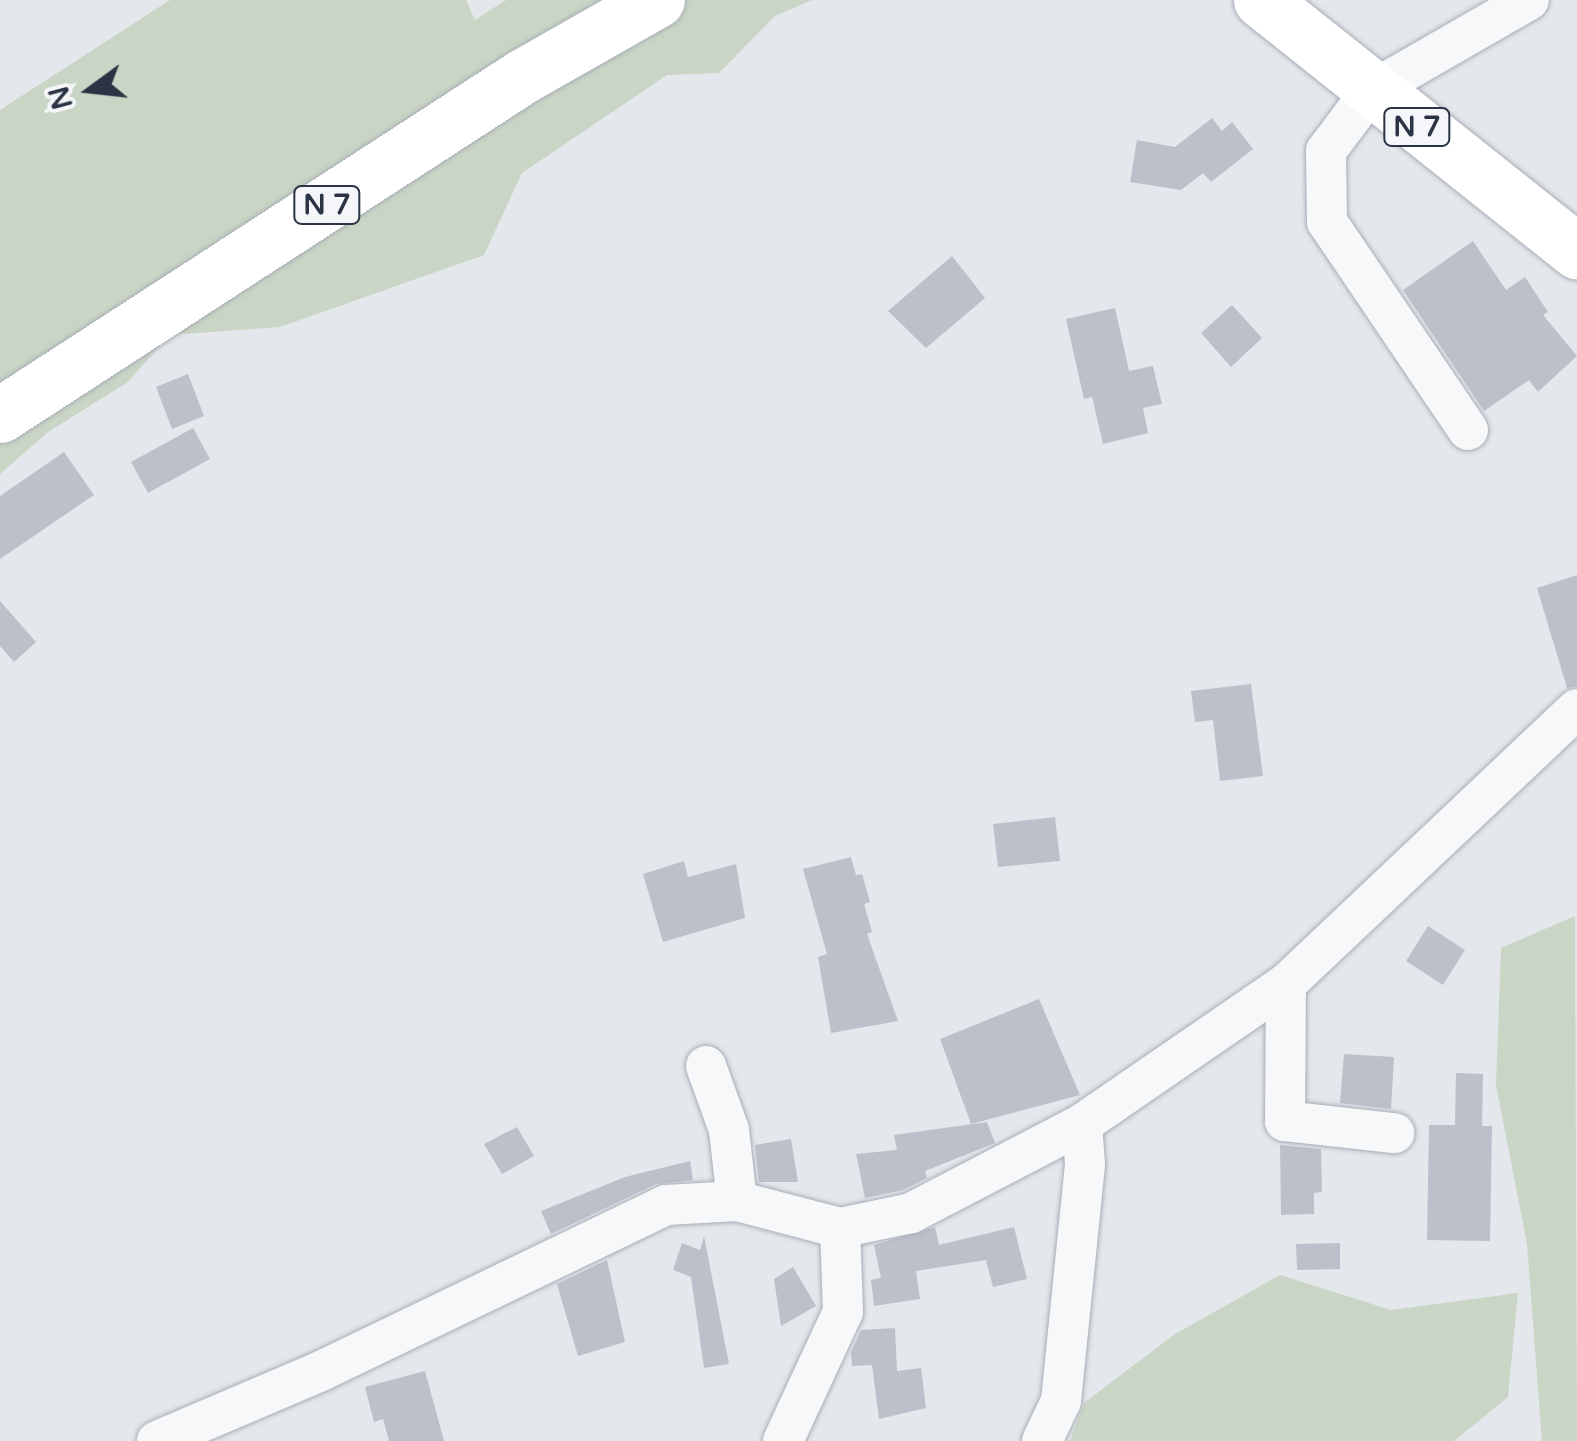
<!DOCTYPE html>
<html>
<head>
<meta charset="utf-8">
<style>
	body { margin:0 }
	#map { position:relative; width:1577px; height:1441px; overflow:hidden; background:#e4e7ec; font-family:"Varela Round",sans-serif }
	div>[style] { position:absolute }
	.green>* { inset:0; background:#c9d6c5 }
	.building>* { inset:0; background:#bbc0ca }
	.roads { filter:drop-shadow(0 0 2px #a9aeb7) drop-shadow(0 0 2px #a9aeb7) }
	.street>* { height:40px; margin:-20px; padding:0 20px; transform-origin:20px; border-radius:20px; background:#f7f8fa }
	.primary>* { height:55px; margin:-27.5px; padding:0 27.5px; transform-origin:27.5px; border-radius:27.5px; background:#fff }
	span { translate:-50% -50%; white-space:nowrap; text-align:center; line-height:1.15; -webkit-text-stroke:10px #f4f6f9; paint-order:stroke }
	.shield-label span { padding:2px 8px; background:#f4f6f9; border:2px solid; border-radius:8px; -webkit-text-stroke-width:0 }
	.shield-label { font-size:28px; color:#2b3445; font-weight:700 }
	.north { position:absolute; left:40px; top:40px; width:100px; height:100px; -webkit-text-stroke:8px #f4f6f9; paint-order:stroke; rotate:255deg; font-size:28px; font-weight:700; line-height:40px; text-align:center; color:#2b3445 }
	.north::after { content:''; display:block; margin:auto; width:35px; height:45px; background:#2b3445; clip-path:polygon(50% 0,100% 100%,50% 72%,0 100%) }
</style>
</head>
<body>
<div id="map">
	<div class="green">
		<i style="clip-path:polygon(170px 0,466px 0,475px 20px,506px 0,812px 0,775px 16px,719px 73px,667px 75px,522px 173px,484px 255px,280px 327px,169px 335px,128px 382px,48px 432px,0 474px,0 110px)"></i>
		<i style="clip-path:polygon(1575px 916px,1577px 1441px,1542px 1441px,1527px 1244px,1496px 1085px,1501px 948px)"></i>
		<i style="clip-path:polygon(1280px 1275px,1391px 1310px,1518px 1293px,1508px 1397px,1454px 1441px,1070px 1441px,1084px 1403px,1175px 1334px)"></i>
	</div>
	<div class="building">
		<i style="clip-path:polygon(1212px 118px,1222px 131px,1232px 122px,1253px 149px,1211px 182px,1203px 173px,1181px 190px,1130px 182px,1137px 140px,1175px 147px)"></i>
		<i style="clip-path:polygon(1473px 241px,1506px 290px,1525px 277px,1548px 312px,1543px 315px,1577px 356px,1538px 392px,1529px 380px,1484px 411px,1403px 290px)"></i>
		<i style="clip-path:polygon(952px 256px,985px 298px,926px 348px,888px 311px)"></i>
		<i style="clip-path:polygon(1232px 305px,1262px 338px,1231px 367px,1201px 333px)"></i>
		<i style="clip-path:polygon(1115px 308px,1129px 371px,1153px 366px,1162px 404px,1143px 408px,1148px 433px,1103px 444px,1092px 397px,1084px 399px,1066px 319px)"></i>
		<i style="clip-path:polygon(188px 374px,204px 416px,172px 429px,156px 387px)"></i>
		<i style="clip-path:polygon(193px 428px,210px 459px,148px 493px,131px 462px)"></i>
		<i style="clip-path:polygon(64px 452px,94px 495px,0 559px,0 496px)"></i>
		<i style="clip-path:polygon(1577px 575px,1577px 686px,1567px 688px,1537px 588px)"></i>
		<i style="clip-path:polygon(0 601px,36px 642px,14px 662px,0 646px)"></i>
		<i style="clip-path:polygon(1251px 684px,1263px 776px,1220px 781px,1213px 720px,1195px 722px,1191px 691px)"></i>
		<i style="clip-path:polygon(1055px 817px,1060px 861px,998px 867px,993px 824px)"></i>
		<i style="clip-path:polygon(851px 857px,856px 875px,862px 874px,870px 902px,864px 904px,872px 932px,867px 934px,898px 1021px,831px 1033px,818px 957px,827px 954px,803px 869px)"></i>
		<i style="clip-path:polygon(684px 861px,688px 877px,736px 864px,745px 918px,663px 942px,643px 874px)"></i>
		<i style="clip-path:polygon(1428px 926px,1465px 950px,1443px 985px,1406px 961px)"></i>
		<i style="clip-path:polygon(1039px 999px,1080px 1095px,971px 1124px,940px 1039px)"></i>
		<i style="clip-path:polygon(1344px 1054px,1394px 1057px,1391px 1109px,1340px 1103px)"></i>
		<i style="clip-path:polygon(1456px 1073px,1483px 1074px,1482px 1126px,1492px 1126px,1490px 1241px,1427px 1240px,1429px 1125px,1455px 1125px)"></i>
		<i style="clip-path:polygon(987px 1122px,995px 1143px,925px 1171px,927px 1178px,903px 1190px,865px 1198px,856px 1154px,897px 1150px,894px 1135px)"></i>
		<i style="clip-path:polygon(517px 1127px,534px 1156px,502px 1174px,484px 1144px)"></i>
		<i style="clip-path:polygon(791px 1139px,798px 1182px,759px 1182px,755px 1145px)"></i>
		<i style="clip-path:polygon(1280px 1145px,1321px 1149px,1322px 1192px,1314px 1193px,1314px 1214px,1281px 1215px)"></i>
		<i style="clip-path:polygon(690px 1161px,693px 1180px,656px 1184px,551px 1234px,541px 1211px,625px 1177px)"></i>
		<i style="clip-path:polygon(935px 1227px,939px 1245px,1014px 1227px,1027px 1279px,993px 1287px,986px 1260px,916px 1271px,920px 1299px,874px 1306px,871px 1280px,881px 1278px,874px 1245px)"></i>
		<i style="clip-path:polygon(704px 1236px,729px 1364px,704px 1368px,691px 1277px,673px 1270px,682px 1243px,700px 1250px)"></i>
		<i style="clip-path:polygon(1340px 1243px,1340px 1269px,1297px 1270px,1296px 1244px)"></i>
		<i style="clip-path:polygon(607px 1260px,625px 1342px,578px 1356px,557px 1284px)"></i>
		<i style="clip-path:polygon(793px 1267px,816px 1306px,781px 1326px,774px 1279px)"></i>
		<i style="clip-path:polygon(895px 1328px,897px 1371px,921px 1368px,926px 1408px,879px 1419px,872px 1365px,852px 1366px,851px 1352px,861px 1330px)"></i>
		<i style="clip-path:polygon(425px 1371px,444px 1441px,389px 1441px,383px 1419px,374px 1422px,365px 1387px)"></i>
	</div>
	<div class="roads">
		<div class="street">
			<i style="left:1468px;top:430px;width:251px;rotate:-124.1deg"></i>
			<i style="left:1327px;top:222px;width:71px;rotate:-90.8deg"></i>
			<i style="left:1326px;top:151px;width:75px;rotate:-53.1deg"></i>
			<i style="left:1371px;top:91px;width:182px;rotate:-29.9deg"></i>
			<i style="left:1286px;top:984px;width:137px;rotate:90.4deg"></i>
			<i style="left:1285px;top:1121px;width:110px;rotate:6.3deg"></i>
			<i style="left:706px;top:1066px;width:68px;rotate:70.2deg"></i>
			<i style="left:729px;top:1130px;width:71px;rotate:83.6deg"></i>
			<i style="left:157px;top:1441px;width:178px;rotate:-23.1deg"></i>
			<i style="left:321px;top:1371px;width:383px;rotate:-25.7deg"></i>
			<i style="left:666px;top:1205px;width:71px;rotate:-3.2deg"></i>
			<i style="left:737px;top:1201px;width:106px;rotate:14.7deg"></i>
			<i style="left:840px;top:1228px;width:73px;rotate:-11.9deg"></i>
			<i style="left:911px;top:1213px;width:193px;rotate:-27.5deg"></i>
			<i style="left:1082px;top:1124px;width:247px;rotate:-34.5deg"></i>
			<i style="left:1286px;top:984px;width:400px;rotate:-43.4deg"></i>
			<i style="left:783px;top:1441px;width:142px;rotate:-65.1deg"></i>
			<i style="left:843px;top:1312px;width:84px;rotate:-92deg"></i>
			<i style="left:1042px;top:1441px;width:44px;rotate:-64.6deg"></i>
			<i style="left:1061px;top:1401px;width:238px;rotate:-84.2deg"></i>
			<i style="left:1085px;top:1164px;width:40px;rotate:-94.3deg"></i>
		</div>
		<div class="primary">
			<i style="left:1261px;top:0;width:404px;rotate:38.5deg"></i>
			<i style="left:0;top:415px;width:623px;rotate:-32.95deg"></i>
			<i style="left:523px;top:76px;width:154px;rotate:-29.6deg"></i>
		</div>
	</div>
	<div class="shield-label">
		<span style="left:1417px;top:127px">N 7</span>
		<span style="left:327px;top:205px">N 7</span>
	</div>
	<div class="north">N</div>
</div>
</body>
</html>
